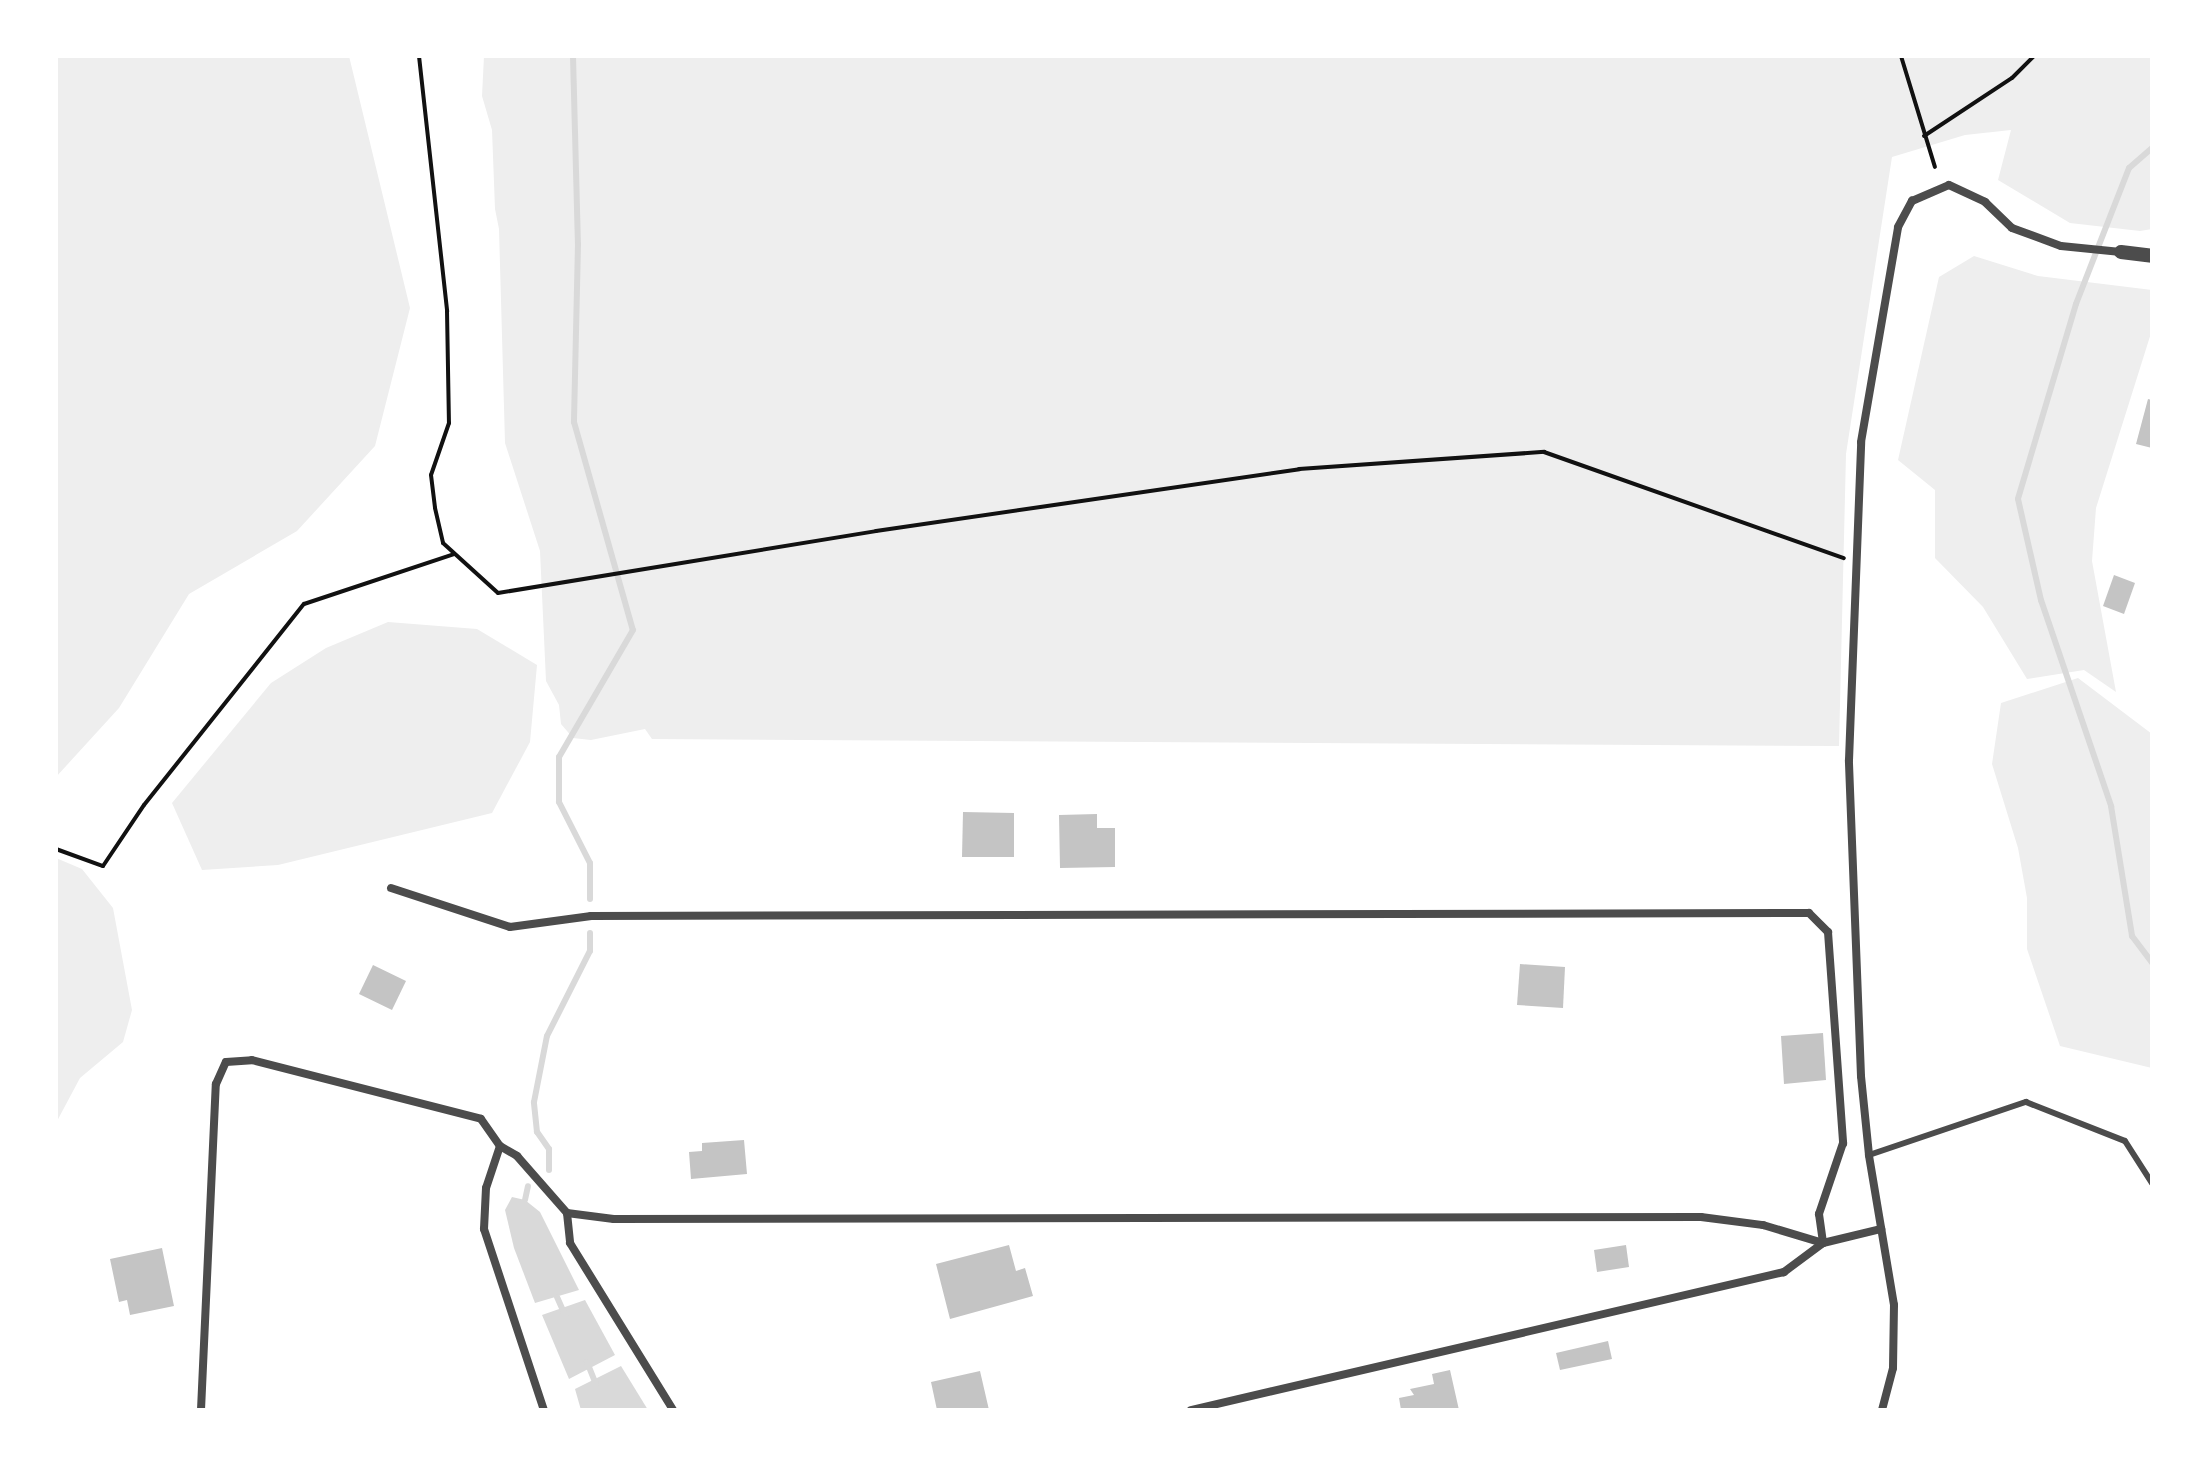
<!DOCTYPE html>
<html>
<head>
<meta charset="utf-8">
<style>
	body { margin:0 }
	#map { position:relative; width:2208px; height:1466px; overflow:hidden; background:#fff; font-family:"DM Sans",sans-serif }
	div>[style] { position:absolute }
	.green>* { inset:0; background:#eee }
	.water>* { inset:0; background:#d9d9d9 }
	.stream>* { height:6px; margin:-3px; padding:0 3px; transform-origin:3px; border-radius:3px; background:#d9d9d9 }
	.building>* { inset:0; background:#c4c4c4 }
	.path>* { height:4px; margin:-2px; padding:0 2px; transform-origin:2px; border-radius:2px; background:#111 }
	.service>* { height:6px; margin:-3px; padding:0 3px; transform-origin:3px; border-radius:3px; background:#4c4c4c }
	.minor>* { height:8px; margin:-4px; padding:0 4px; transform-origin:4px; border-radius:4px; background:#4c4c4c }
	.tertiary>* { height:14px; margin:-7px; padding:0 7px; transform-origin:7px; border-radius:7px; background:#4c4c4c }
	span { translate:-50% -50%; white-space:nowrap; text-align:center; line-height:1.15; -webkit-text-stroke:7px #fff; paint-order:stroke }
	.frame { position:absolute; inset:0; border:58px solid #fff; pointer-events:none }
</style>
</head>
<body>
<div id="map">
	<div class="green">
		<i style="clip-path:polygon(56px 56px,349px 56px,410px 308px,375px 446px,297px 531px,189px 594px,119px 708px,56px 777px)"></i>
		<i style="clip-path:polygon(484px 56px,2152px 56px,2152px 229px,2140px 231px,2070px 223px,1998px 180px,2011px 130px,1965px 135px,1892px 157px,1846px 454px,1839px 746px,652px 739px,645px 729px,591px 740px,573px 738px,561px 724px,559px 705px,546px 681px,540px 551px,505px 443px,499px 229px,495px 209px,492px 130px,482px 96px)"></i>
		<i style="clip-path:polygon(1974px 256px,2038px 276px,2152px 290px,2152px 330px,2096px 508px,2092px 561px,2116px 692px,2084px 670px,2027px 679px,1983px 607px,1935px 558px,1935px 490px,1898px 460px,1939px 277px)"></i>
		<i style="clip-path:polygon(388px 622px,477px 629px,537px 665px,530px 742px,492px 813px,278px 865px,202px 870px,172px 803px,271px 683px,326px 648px)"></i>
		<i style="clip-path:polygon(2078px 678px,2152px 734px,2152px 1068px,2060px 1046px,2027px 949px,2027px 898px,2018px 848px,1992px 764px,2001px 703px)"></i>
		<i style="clip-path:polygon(56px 858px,82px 869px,113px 908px,132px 1010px,123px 1042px,80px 1078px,56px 1123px)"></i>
	</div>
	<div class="water">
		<i style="clip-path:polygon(512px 1197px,525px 1200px,540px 1212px,579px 1290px,535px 1303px,514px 1248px,505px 1210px)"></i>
		<i style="clip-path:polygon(585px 1300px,615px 1355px,569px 1379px,542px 1315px)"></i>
		<i style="clip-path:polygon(621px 1366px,648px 1410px,581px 1410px,575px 1389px)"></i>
	</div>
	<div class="stream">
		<i style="left:573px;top:56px;width:188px;rotate:88.5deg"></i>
		<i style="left:578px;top:244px;width:178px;rotate:91.3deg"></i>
		<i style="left:574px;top:422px;width:216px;rotate:74.2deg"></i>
		<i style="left:633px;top:630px;width:147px;rotate:120.2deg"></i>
		<i style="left:559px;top:757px;width:45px;rotate:90deg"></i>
		<i style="left:559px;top:802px;width:68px;rotate:63.1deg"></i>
		<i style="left:590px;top:863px;width:36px;rotate:90deg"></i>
		<i style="left:2152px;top:148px;width:30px;rotate:139deg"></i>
		<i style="left:2129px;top:168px;width:146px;rotate:111.3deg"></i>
		<i style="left:2076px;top:304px;width:203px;rotate:106.6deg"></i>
		<i style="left:2018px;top:499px;width:104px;rotate:77.2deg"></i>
		<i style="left:2041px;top:600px;width:218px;rotate:71.2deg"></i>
		<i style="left:2111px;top:806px;width:132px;rotate:80.8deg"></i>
		<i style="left:2132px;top:936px;width:34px;rotate:53deg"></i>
		<i style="left:549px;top:1170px;width:21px;rotate:-90deg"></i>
		<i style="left:549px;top:1149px;width:21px;rotate:-125deg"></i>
		<i style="left:537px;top:1132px;width:30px;rotate:-96deg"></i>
		<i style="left:534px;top:1102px;width:67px;rotate:-78.9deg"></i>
		<i style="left:547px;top:1036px;width:95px;rotate:-63.2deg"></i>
		<i style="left:590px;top:951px;width:18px;rotate:-90deg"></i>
		<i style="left:525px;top:1200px;width:14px;rotate:-78deg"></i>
		<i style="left:557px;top:1297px;width:20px;rotate:66deg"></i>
		<i style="left:587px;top:1362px;width:24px;rotate:68deg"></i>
	</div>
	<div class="building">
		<i style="clip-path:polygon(2148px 399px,2152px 400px,2152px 448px,2136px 444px)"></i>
		<i style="clip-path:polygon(2114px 575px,2135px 583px,2124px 614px,2103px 606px)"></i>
		<i style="clip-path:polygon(963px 812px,1014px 813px,1014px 857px,962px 857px)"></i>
		<i style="clip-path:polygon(1097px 814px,1097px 828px,1115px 828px,1115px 867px,1060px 868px,1059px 815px)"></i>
		<i style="clip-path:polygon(1520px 964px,1565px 967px,1563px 1008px,1517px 1005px)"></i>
		<i style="clip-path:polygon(373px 965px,406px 981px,392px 1010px,359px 994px)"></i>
		<i style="clip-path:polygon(1823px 1033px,1826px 1080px,1784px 1084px,1781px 1036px)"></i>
		<i style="clip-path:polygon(744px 1140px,747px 1174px,691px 1179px,689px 1152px,702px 1151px,702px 1143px)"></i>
		<i style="clip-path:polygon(1009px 1245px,1016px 1271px,1025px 1268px,1033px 1296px,950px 1319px,936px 1264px)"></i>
		<i style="clip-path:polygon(1626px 1245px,1629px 1267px,1597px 1272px,1594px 1250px)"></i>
		<i style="clip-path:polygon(162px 1248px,174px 1306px,130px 1315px,127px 1300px,119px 1302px,110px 1259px)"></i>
		<i style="clip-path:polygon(1608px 1341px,1612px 1359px,1560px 1370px,1556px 1353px)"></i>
		<i style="clip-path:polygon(1450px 1370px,1459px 1410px,1401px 1410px,1399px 1398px,1414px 1395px,1410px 1389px,1434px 1384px,1432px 1374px)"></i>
		<i style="clip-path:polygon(980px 1371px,989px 1410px,937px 1410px,931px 1382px)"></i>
	</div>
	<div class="path">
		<i style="left:419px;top:56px;width:257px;rotate:83.7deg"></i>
		<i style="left:447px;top:311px;width:112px;rotate:89deg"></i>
		<i style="left:449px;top:423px;width:55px;rotate:109.1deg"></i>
		<i style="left:431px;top:475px;width:33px;rotate:83deg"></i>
		<i style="left:435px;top:508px;width:36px;rotate:77deg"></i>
		<i style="left:443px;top:543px;width:74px;rotate:42.3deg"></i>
		<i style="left:498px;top:593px;width:383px;rotate:-9.3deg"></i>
		<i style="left:876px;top:531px;width:428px;rotate:-8.3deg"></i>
		<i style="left:1299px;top:469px;width:246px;rotate:-4deg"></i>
		<i style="left:1544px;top:452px;width:318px;rotate:19.5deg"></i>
		<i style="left:1901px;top:56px;width:116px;rotate:73deg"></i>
		<i style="left:1924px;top:136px;width:105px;rotate:-33.4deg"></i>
		<i style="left:2012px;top:78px;width:31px;rotate:-45deg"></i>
		<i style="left:56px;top:849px;width:50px;rotate:19.9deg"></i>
		<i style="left:103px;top:866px;width:73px;rotate:-56.1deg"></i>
		<i style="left:144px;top:805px;width:257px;rotate:-51.5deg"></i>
		<i style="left:304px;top:604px;width:158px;rotate:-18.4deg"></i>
	</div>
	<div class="service">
		<i style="left:1869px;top:1155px;width:166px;rotate:-18.7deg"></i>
		<i style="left:2026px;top:1102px;width:106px;rotate:21.5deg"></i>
		<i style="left:2125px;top:1141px;width:50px;rotate:57.3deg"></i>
	</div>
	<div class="minor">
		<i style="left:391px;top:888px;width:125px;rotate:18.1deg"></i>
		<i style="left:510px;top:927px;width:82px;rotate:-7.7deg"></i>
		<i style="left:591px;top:916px;width:1218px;rotate:-0.14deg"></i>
		<i style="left:1809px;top:913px;width:27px;rotate:45deg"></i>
		<i style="left:1828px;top:932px;width:212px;rotate:85.9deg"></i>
		<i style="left:1843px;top:1143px;width:75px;rotate:108.7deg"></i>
		<i style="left:1819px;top:1214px;width:29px;rotate:82deg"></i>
		<i style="left:1823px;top:1243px;width:49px;rotate:143.4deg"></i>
		<i style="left:1784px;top:1272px;width:609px;rotate:166.9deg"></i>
		<i style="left:500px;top:1146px;width:44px;rotate:108.4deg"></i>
		<i style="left:486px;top:1188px;width:41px;rotate:92.8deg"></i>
		<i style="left:484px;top:1229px;width:191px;rotate:71.7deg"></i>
		<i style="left:567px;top:1213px;width:30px;rotate:84deg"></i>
		<i style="left:570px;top:1243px;width:196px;rotate:58.3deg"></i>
		<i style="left:201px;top:1410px;width:326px;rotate:-87.4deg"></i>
		<i style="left:216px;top:1084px;width:24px;rotate:-66deg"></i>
		<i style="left:226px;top:1062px;width:26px;rotate:-4deg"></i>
		<i style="left:252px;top:1060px;width:236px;rotate:14.4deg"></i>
		<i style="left:481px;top:1119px;width:33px;rotate:55deg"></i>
		<i style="left:500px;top:1146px;width:20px;rotate:30deg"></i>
		<i style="left:517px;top:1156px;width:76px;rotate:48.7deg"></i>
		<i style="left:567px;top:1213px;width:47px;rotate:7.3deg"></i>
		<i style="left:614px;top:1219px;width:1087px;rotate:-0.11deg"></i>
		<i style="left:1701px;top:1217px;width:63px;rotate:7.4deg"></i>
		<i style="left:1763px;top:1225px;width:63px;rotate:16.7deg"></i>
		<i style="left:1823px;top:1243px;width:60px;rotate:-13.6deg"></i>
		<i style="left:1882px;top:1410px;width:43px;rotate:-75.3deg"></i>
		<i style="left:1893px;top:1368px;width:63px;rotate:-89.1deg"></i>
		<i style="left:1894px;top:1305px;width:152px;rotate:-99.5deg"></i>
		<i style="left:1869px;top:1155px;width:79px;rotate:-95.8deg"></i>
		<i style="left:1861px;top:1076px;width:316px;rotate:-92.2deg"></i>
		<i style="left:1849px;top:760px;width:318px;rotate:-87.8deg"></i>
		<i style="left:1861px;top:442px;width:218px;rotate:-80.2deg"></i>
		<i style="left:1898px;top:227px;width:30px;rotate:-62deg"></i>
		<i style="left:1912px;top:201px;width:40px;rotate:-23.4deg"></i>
		<i style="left:1949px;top:185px;width:40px;rotate:25deg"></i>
		<i style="left:1985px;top:202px;width:37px;rotate:44deg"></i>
		<i style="left:2012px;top:228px;width:52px;rotate:20.2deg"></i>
		<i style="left:2061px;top:246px;width:60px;rotate:5.7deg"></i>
	</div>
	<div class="tertiary">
		<i style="left:2121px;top:252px;width:31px;rotate:7deg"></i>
	</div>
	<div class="frame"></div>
</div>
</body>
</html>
